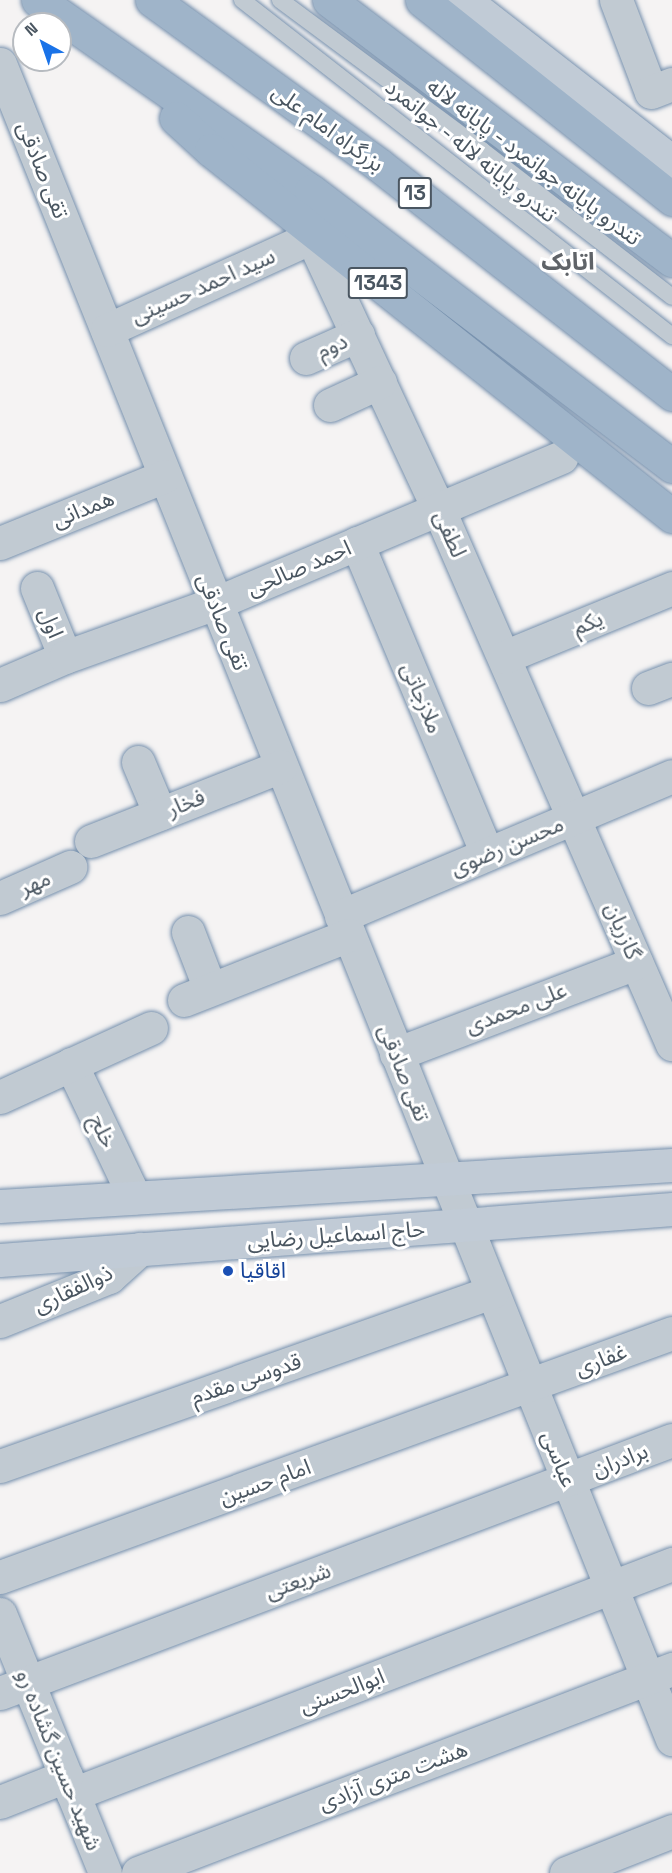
<!DOCTYPE html>
<html>
<head>
<meta charset="utf-8">
<style>
	body { margin:0 }
	#map { position:relative; width:672px; height:1873px; overflow:hidden; background:#f5f3f3; font-family:"Space Grotesk","Noto Sans Arabic",sans-serif }
	div>[style] { position:absolute }
	.roads { filter:drop-shadow(0 0 2px #7690ad) drop-shadow(0 0 2px #7690ad) }
	.service>* { height:16px; margin:-8px; padding:0 8px; transform-origin:8px; border-radius:8px; background:#c1cad2 }
	.minor>* { height:33px; margin:-16.5px; padding:0 16.5px; transform-origin:16.5px; border-radius:16.5px; background:#c1cad2 }
	.secondary>* { height:33px; margin:-16.5px; padding:0 16.5px; transform-origin:16.5px; border-radius:16.5px; background:#c1cbd6 }
	.trunk>* { height:33px; margin:-16.5px; padding:0 16.5px; transform-origin:16.5px; border-radius:16.5px; background:#9fb4c9 }
	.dots>* { width:16px; height:16px; translate:-50% -50%; box-sizing:border-box; border:3px solid #fff; border-radius:50% }
	span { translate:-50% -50%; white-space:nowrap; text-align:center; line-height:1.15; -webkit-text-stroke:6px #fff; paint-order:stroke }
	.shield-label span { padding:2px 4px; background:#fff; border:2px solid; border-radius:4px; -webkit-text-stroke-width:0 }
	.shield-label { font-size:21px; color:#4a5661; font-weight:700 }
	.street-label { font-size:22px; color:#4a5661 }
	.transit-label { font-size:22px; color:#164399 }
	.left { translate:0 -50%; text-align:left }
	.neighbourhood-label { font-size:24px; color:#5f6368; font-weight:700 }
	.north { position:absolute; left:12px; top:12px; width:60px; height:60px; box-sizing:border-box; background:#fff; border:2px solid #b7bbc0; border-radius:50%; rotate:320deg; font-size:16px; font-weight:700; line-height:24px; text-align:center; color:#4a5661 }
	.north::after { content:''; display:block; margin:auto; width:21px; height:27px; background:#1a73e8; clip-path:polygon(50% 0,100% 100%,50% 72%,0 100%) }
</style>
</head>
<body>
<div id="map">
	<div class="roads">
		<div class="service">
			<i style="left:242px;top:0;width:546px;rotate:38deg"></i>
			<i style="left:280px;top:0;width:252px;rotate:36.6deg"></i>
			<i style="left:482px;top:150px;width:240px;rotate:37.7deg"></i>
		</div>
		<div class="minor">
			<i style="left:616px;top:0;width:98px;rotate:69.2deg"></i>
			<i style="left:651px;top:92px;width:22px;rotate:-21deg"></i>
			<i style="left:0;top:64px;width:1805px;rotate:68.14deg"></i>
			<i style="left:319px;top:253px;width:284px;rotate:65deg"></i>
			<i style="left:439px;top:510px;width:583px;rotate:66.43deg"></i>
			<i style="left:107px;top:330px;width:211px;rotate:-24.4deg"></i>
			<i style="left:306px;top:358px;width:57px;rotate:-23.9deg"></i>
			<i style="left:330px;top:405px;width:55px;rotate:-24.7deg"></i>
			<i style="left:0;top:543px;width:178px;rotate:-22.1deg"></i>
			<i style="left:357px;top:543px;width:337px;rotate:67.3deg"></i>
			<i style="left:37px;top:588px;width:74px;rotate:67.9deg"></i>
			<i style="left:504px;top:657px;width:182px;rotate:-22.3deg"></i>
			<i style="left:0;top:685px;width:71px;rotate:-23.3deg"></i>
			<i style="left:65px;top:657px;width:160px;rotate:-19.7deg"></i>
			<i style="left:216px;top:603px;width:375px;rotate:-22.9deg"></i>
			<i style="left:648px;top:688px;width:26px;rotate:-21deg"></i>
			<i style="left:138px;top:762px;width:56px;rotate:67.1deg"></i>
			<i style="left:91px;top:841px;width:204px;rotate:-21.5deg"></i>
			<i style="left:0;top:898px;width:77px;rotate:-23.9deg"></i>
			<i style="left:341px;top:916px;width:359px;rotate:-22.9deg"></i>
			<i style="left:188px;top:932px;width:61px;rotate:68.9deg"></i>
			<i style="left:184px;top:1000px;width:177px;rotate:-21.5deg"></i>
			<i style="left:396px;top:1054px;width:257px;rotate:-20.8deg"></i>
			<i style="left:71px;top:1064px;width:148px;rotate:64.5deg"></i>
			<i style="left:0;top:1097px;width:166px;rotate:-24.6deg"></i>
			<i style="left:0;top:1321px;width:118px;rotate:-22deg"></i>
			<i style="left:109px;top:1277px;width:42px;rotate:-42.1deg"></i>
			<i style="left:0;top:1466px;width:522px;rotate:-19.48deg"></i>
			<i style="left:0;top:1577px;width:715px;rotate:-19.96deg"></i>
			<i style="left:0;top:1614px;width:279px;rotate:67.9deg"></i>
			<i style="left:0;top:1693px;width:718px;rotate:-20.63deg"></i>
			<i style="left:73px;top:1794px;width:642px;rotate:-21.01deg"></i>
			<i style="left:0;top:1802px;width:71px;rotate:-21.5deg"></i>
			<i style="left:138px;top:1873px;width:572px;rotate:-20.91deg"></i>
			<i style="left:566px;top:1873px;width:114px;rotate:-21.6deg"></i>
		</div>
		<div class="secondary">
			<i style="left:464px;top:0;width:264px;rotate:37.9deg"></i>
			<i style="left:0;top:1206px;width:673px;rotate:-3.49deg"></i>
			<i style="left:0;top:1260px;width:674px;rotate:-4.34deg"></i>
		</div>
		<div class="trunk">
			<i style="left:38px;top:0;width:333px;rotate:35deg"></i>
			<i style="left:311px;top:191px;width:454px;rotate:37.3deg"></i>
			<i style="left:152px;top:0;width:281px;rotate:36deg"></i>
			<i style="left:379px;top:165px;width:372px;rotate:38deg"></i>
			<i style="left:329px;top:0;width:430px;rotate:37.2deg"></i>
			<i style="left:422px;top:0;width:320px;rotate:38.5deg"></i>
			<i style="left:176px;top:118px;width:47px;rotate:42.4deg"></i>
			<i style="left:211px;top:150px;width:589px;rotate:38.45deg"></i>
		</div>
	</div>
	<div class="dots">
		<i style="left:228px;top:1271px;background:#1a4fb4"></i>
	</div>
	<div class="shield-label">
		<span style="left:415px;top:193px">13</span>
		<span style="left:378px;top:283px">1343</span>
	</div>
	<div class="street-label">
		<span style="left:328px;top:128px;rotate:36deg">بزرگراه امام علی</span>
		<span style="left:471px;top:151px;rotate:39deg">تندرو پایانه لاله - جوانمرد</span>
		<span style="left:534px;top:162px;rotate:37deg">تندرو پایانه جوانمرد - پایانه لاله</span>
		<span style="left:43px;top:170px;rotate:68deg">تقی صادقی</span>
		<span style="left:203px;top:286px;rotate:-24deg">سید احمد حسینی</span>
		<span style="left:332px;top:346px;rotate:-24deg">دوم</span>
		<span style="left:83px;top:509px;rotate:-22deg">همدانی</span>
		<span style="left:450px;top:534px;rotate:66deg">لطفی</span>
		<span style="left:299px;top:568px;rotate:-23deg">احمد صالحی</span>
		<span style="left:223px;top:622px;rotate:68deg">تقی صادقی</span>
		<span style="left:51px;top:623px;rotate:68deg">اول</span>
		<span style="left:588px;top:623px;rotate:-22deg">یکم</span>
		<span style="left:422px;top:698px;rotate:67deg">ملازجاتی</span>
		<span style="left:186px;top:803px;rotate:-22deg">فخار</span>
		<span style="left:507px;top:846px;rotate:-23deg">محسن رضوی</span>
		<span style="left:35px;top:883px;rotate:-24deg">مهر</span>
		<span style="left:623px;top:931px;rotate:67deg">گازریان</span>
		<span style="left:516px;top:1008px;rotate:-21deg">علی محمدی</span>
		<span style="left:404px;top:1073px;rotate:68deg">تقی صادقی</span>
		<span style="left:103px;top:1131px;rotate:65deg">خلج</span>
		<span style="left:336px;top:1235px;rotate:-4deg">حاج اسماعیل رضایی</span>
		<span style="left:73px;top:1289px;rotate:-25deg">ذوالفقاری</span>
		<span style="left:601px;top:1360px;rotate:-21deg">غفاری</span>
		<span style="left:246px;top:1379px;rotate:-19deg">قدوسی مقدم</span>
		<span style="left:559px;top:1459px;rotate:68deg">عباسی</span>
		<span style="left:620px;top:1460px;rotate:-21deg">برادران</span>
		<span style="left:265px;top:1482px;rotate:-20deg">امام حسین</span>
		<span style="left:298px;top:1581px;rotate:-20deg">شریعتی</span>
		<span style="left:342px;top:1691px;rotate:-21deg">ابوالحسنی</span>
		<span style="left:59px;top:1760px;rotate:68deg">شهید حسین گشاده رو</span>
		<span style="left:393px;top:1776px;rotate:-21deg">هشت متری آزادی</span>
	</div>
	<div class="transit-label">
		<span class="left" style="left:240px;top:1271px">اقاقیا</span>
	</div>
	<div class="neighbourhood-label">
		<span style="left:568px;top:262px">اتابک</span>
	</div>
	<div class="north">N</div>
</div>
</body>
</html>
